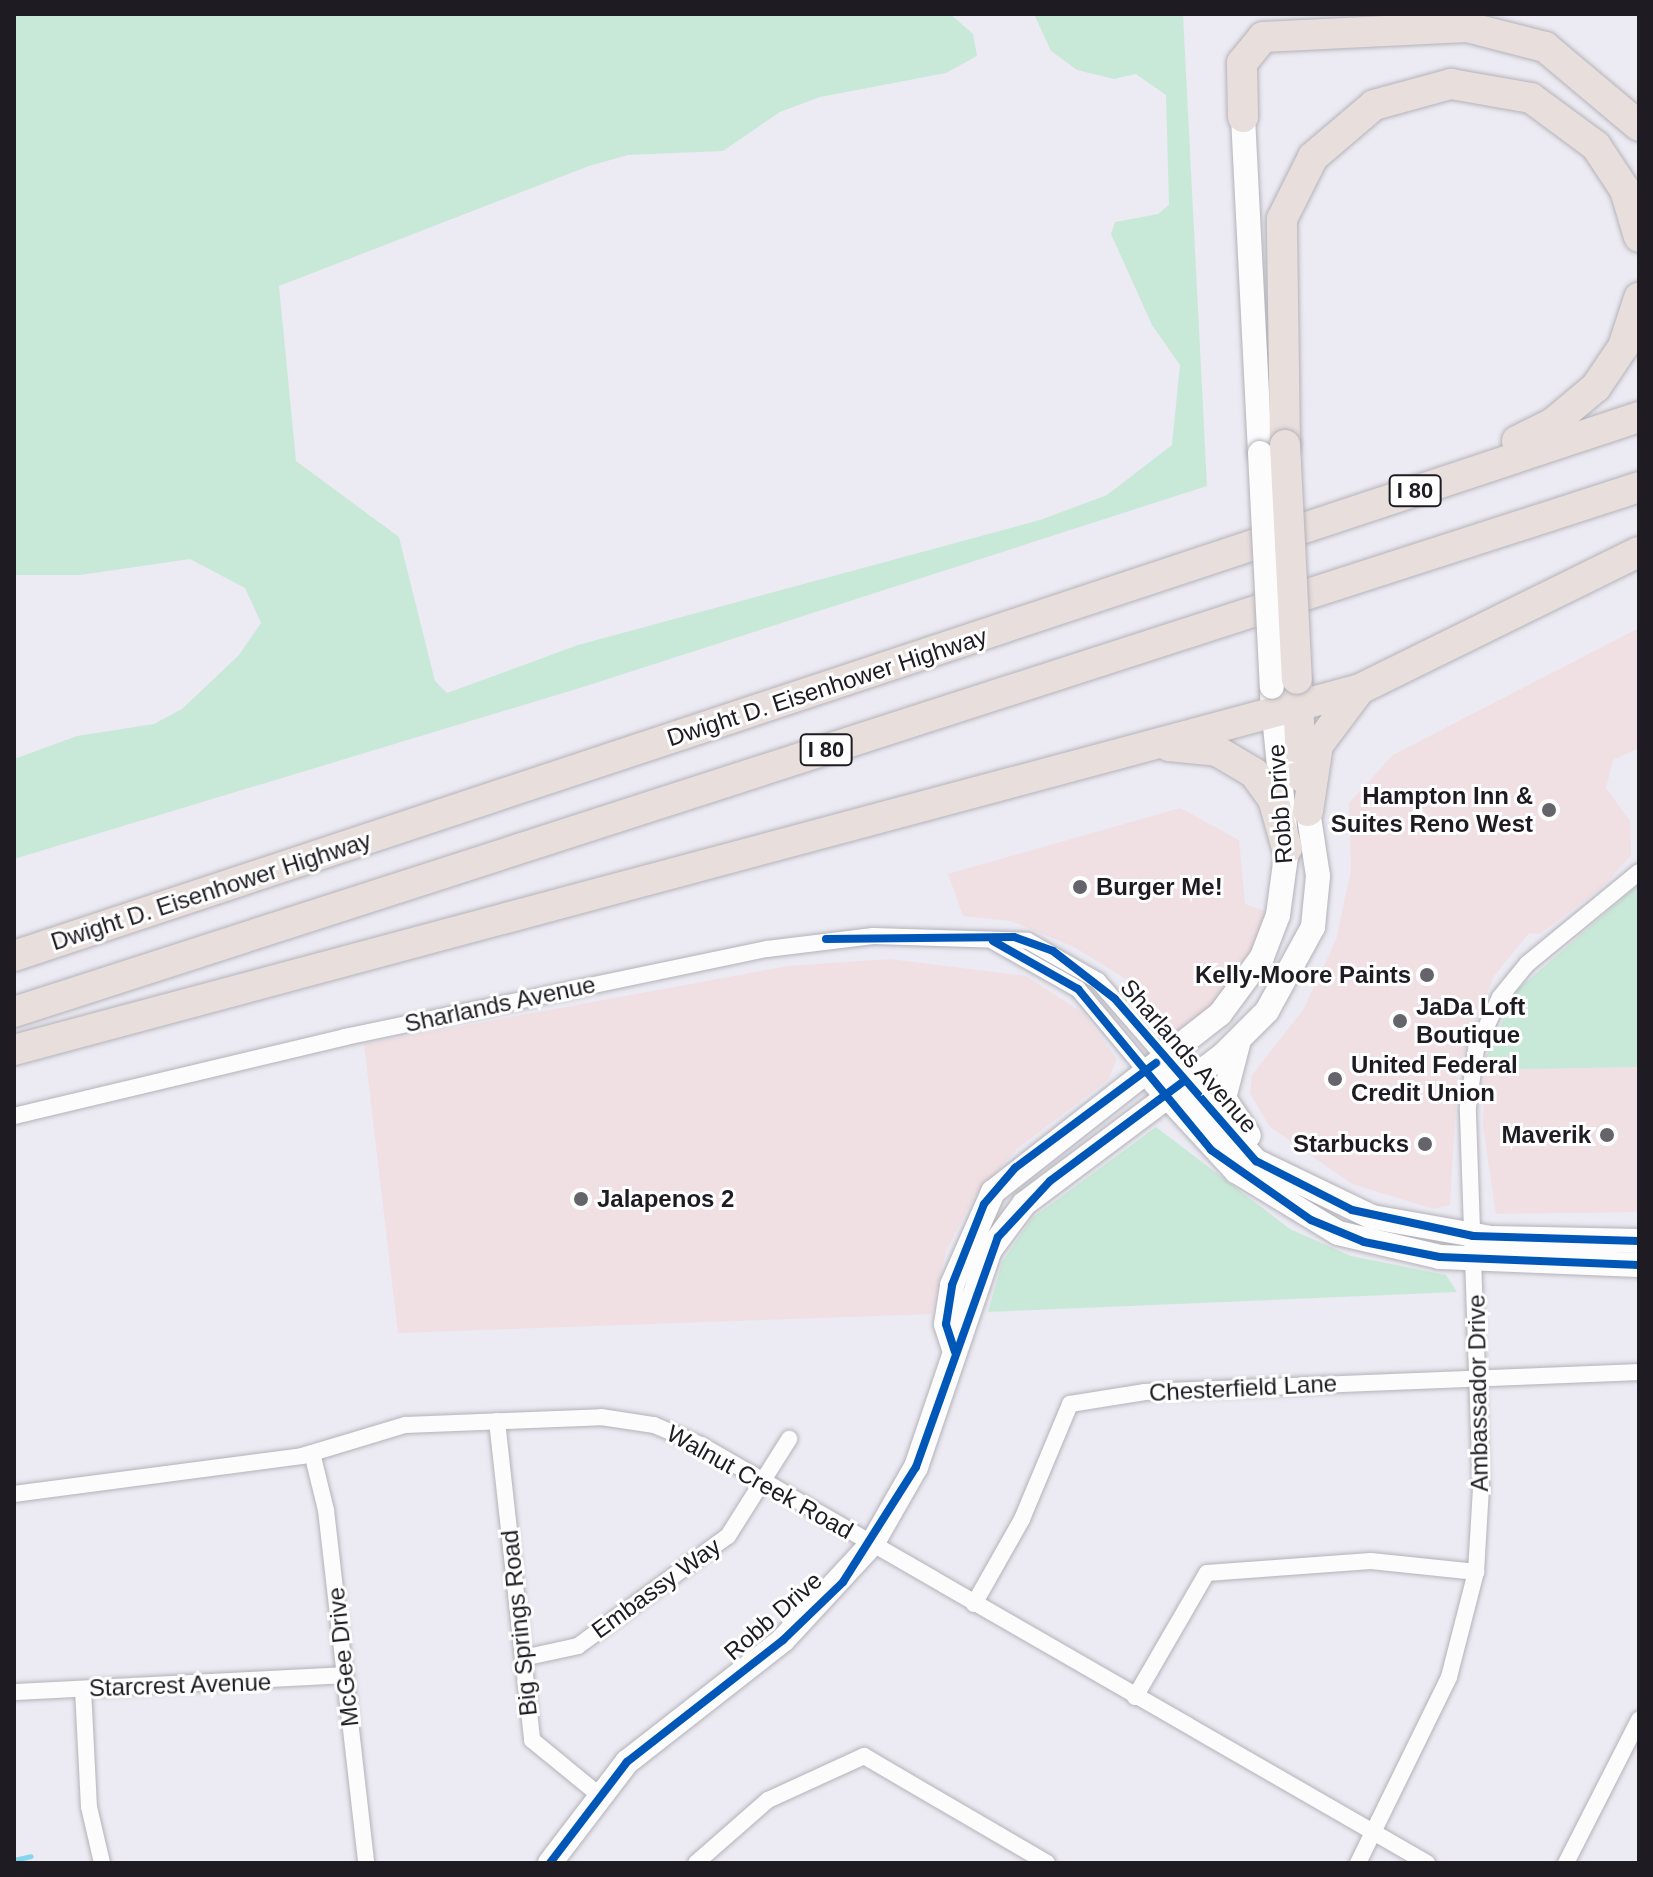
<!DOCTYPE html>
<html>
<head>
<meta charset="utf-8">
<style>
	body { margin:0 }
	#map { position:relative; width:1653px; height:1877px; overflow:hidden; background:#eceaf2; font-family:Arial,sans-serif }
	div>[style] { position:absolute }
	.commercial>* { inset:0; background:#f0e0e4 }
	.green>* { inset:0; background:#c9e9d8 }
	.stream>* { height:5px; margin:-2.5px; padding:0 2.5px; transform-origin:2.5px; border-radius:2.5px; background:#84d6ee }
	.roads { filter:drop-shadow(0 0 2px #b4b2b9) drop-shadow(0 0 2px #b4b2b9) }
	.minor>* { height:16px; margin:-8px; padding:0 8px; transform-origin:8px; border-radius:8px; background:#fcfcfd }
	.secondary>* { height:24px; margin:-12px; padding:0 12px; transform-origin:12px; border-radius:12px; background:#fcfcfd }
	.motorway>* { height:30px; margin:-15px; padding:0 15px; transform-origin:15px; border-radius:15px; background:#e8dfdc }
	.bridges { filter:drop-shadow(0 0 2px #b4b2b9) drop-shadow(0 0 2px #b4b2b9) }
	.secondary-bridge>* { height:24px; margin:-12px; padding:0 12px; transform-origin:12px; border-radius:12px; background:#fcfcfd }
	.motorway-bridge>* { height:30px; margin:-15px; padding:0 15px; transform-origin:15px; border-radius:15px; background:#e8dfdc }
	.cycleway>* { height:8px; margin:-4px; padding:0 4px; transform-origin:4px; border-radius:4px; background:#0057b8 }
	.dots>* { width:22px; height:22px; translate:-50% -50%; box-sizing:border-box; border:4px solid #fff; border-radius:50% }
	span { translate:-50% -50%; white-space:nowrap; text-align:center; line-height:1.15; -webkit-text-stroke:6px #fff; paint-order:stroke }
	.shield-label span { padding:2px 6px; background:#fff; border:2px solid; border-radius:6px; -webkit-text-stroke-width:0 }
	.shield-label { font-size:22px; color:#1e1c22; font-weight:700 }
	.street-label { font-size:24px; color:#1e1c22 }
	.poi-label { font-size:24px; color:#1e1c22; font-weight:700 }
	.right { translate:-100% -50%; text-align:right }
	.left { translate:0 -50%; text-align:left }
	.frame { position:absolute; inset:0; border:16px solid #1e1c22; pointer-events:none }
</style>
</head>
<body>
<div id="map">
	<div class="commercial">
		<i style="clip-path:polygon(1639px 628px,1639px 748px,1613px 760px,1606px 788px,1630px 821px,1631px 856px,1601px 888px,1540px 934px,1529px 933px,1494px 976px,1458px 1068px,1450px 1205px,1434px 1209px,1352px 1184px,1269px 1126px,1250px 1093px,1252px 1075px,1303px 1010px,1336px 940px,1351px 870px,1349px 803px,1393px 755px)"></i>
		<i style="clip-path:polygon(1180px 808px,1239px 840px,1245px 904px,1268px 912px,1254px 948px,1208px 1010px,1177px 1033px,1156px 1026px,1126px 979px,1074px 947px,1011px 921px,963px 916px,948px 874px)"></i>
		<i style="clip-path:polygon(890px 959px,1026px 976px,1083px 1013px,1117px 1059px,1108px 1080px,1018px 1148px,976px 1194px,946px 1251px,932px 1314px,398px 1333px,364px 1044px,788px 966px)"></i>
		<i style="clip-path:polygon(1639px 1067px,1639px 1212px,1496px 1214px,1483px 1126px,1485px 1070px)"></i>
	</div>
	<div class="green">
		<i style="clip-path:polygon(14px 14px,950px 14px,973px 34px,977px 56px,946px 73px,820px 97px,780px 112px,723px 151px,628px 155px,589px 166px,279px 286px,296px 461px,399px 537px,435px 681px,447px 693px,578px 645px,1040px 520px,1107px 495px,1172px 445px,1180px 365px,1152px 325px,1111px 234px,1115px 222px,1158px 214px,1169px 205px,1166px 95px,1136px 74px,1114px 79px,1077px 70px,1051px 51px,1034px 14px,1183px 14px,1207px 486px,583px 687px,14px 859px,14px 759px,77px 736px,154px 724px,182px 709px,239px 655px,261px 623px,245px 588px,190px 559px,80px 575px,14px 575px)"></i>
		<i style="clip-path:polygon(1639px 884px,1639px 1067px,1480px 1070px,1517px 990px)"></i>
		<i style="clip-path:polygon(1156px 1127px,1290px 1229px,1351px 1256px,1446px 1275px,1457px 1292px,988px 1312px,1002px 1262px,1032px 1218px)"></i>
	</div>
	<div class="stream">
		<i style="left:14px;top:1860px;width:17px;rotate:-13deg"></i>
	</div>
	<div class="roads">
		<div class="minor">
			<i style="left:993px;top:941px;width:98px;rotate:29.5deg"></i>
			<i style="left:1078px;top:989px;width:107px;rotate:50.3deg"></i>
			<i style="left:14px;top:1116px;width:340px;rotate:-13.4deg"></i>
			<i style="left:345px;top:1037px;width:431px;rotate:-11.8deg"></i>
			<i style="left:767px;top:949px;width:107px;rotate:-7deg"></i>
			<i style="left:873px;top:936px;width:155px;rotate:1.8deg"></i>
			<i style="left:1028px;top:941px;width:81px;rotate:29.7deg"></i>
			<i style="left:1098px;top:981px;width:101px;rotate:49deg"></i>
			<i style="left:497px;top:1421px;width:321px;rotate:83.7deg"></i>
			<i style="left:532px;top:1740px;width:85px;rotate:39.3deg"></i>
			<i style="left:312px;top:1453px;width:59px;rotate:76.2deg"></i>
			<i style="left:326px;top:1510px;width:355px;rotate:83.5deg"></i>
			<i style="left:14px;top:1494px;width:290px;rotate:-7.5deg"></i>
			<i style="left:302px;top:1456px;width:108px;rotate:-16.8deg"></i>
			<i style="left:405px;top:1425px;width:196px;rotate:-2.3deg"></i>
			<i style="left:601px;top:1417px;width:54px;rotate:8.6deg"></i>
			<i style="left:654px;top:1425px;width:51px;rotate:23.1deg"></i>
			<i style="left:701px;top:1445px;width:838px;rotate:29.93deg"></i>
			<i style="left:974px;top:1604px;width:98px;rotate:-60.5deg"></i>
			<i style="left:1022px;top:1519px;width:125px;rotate:-67.3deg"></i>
			<i style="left:1070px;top:1404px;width:76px;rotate:-9.1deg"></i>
			<i style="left:1145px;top:1392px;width:494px;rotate:-2.3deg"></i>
			<i style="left:523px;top:1658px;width:56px;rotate:-12.3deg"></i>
			<i style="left:578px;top:1646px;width:186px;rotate:-36.3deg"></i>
			<i style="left:728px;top:1536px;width:115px;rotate:-57.8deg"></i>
			<i style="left:83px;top:1689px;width:118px;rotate:87.1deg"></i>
			<i style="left:89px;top:1807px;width:57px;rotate:76.9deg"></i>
			<i style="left:14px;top:1692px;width:331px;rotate:-2.9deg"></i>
			<i style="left:1135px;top:1697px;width:143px;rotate:-59.9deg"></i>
			<i style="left:1207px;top:1573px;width:164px;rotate:-4.2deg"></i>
			<i style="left:1371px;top:1561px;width:106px;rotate:6deg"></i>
			<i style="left:696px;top:1863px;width:96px;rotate:-41.2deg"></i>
			<i style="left:768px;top:1800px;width:106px;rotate:-24.6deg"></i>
			<i style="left:864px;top:1756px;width:212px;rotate:30.3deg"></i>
			<i style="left:1358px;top:1863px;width:207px;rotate:-63.9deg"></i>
			<i style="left:1449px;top:1677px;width:108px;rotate:-75.6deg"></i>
			<i style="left:1476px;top:1572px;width:85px;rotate:-86.6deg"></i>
			<i style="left:1481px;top:1487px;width:380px;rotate:-92deg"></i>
			<i style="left:1468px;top:1107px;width:59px;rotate:-82.1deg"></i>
			<i style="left:1476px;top:1049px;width:57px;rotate:-65.2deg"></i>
			<i style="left:1500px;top:997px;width:43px;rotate:-50.7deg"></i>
			<i style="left:1527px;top:964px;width:145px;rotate:-39.4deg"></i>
			<i style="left:1566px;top:1863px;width:161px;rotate:-63deg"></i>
		</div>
		<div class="secondary">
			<i style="left:1243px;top:117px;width:336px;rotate:87.1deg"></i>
			<i style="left:1238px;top:1044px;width:56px;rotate:104.5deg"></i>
			<i style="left:1224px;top:1098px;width:45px;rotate:56.7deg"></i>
			<i style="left:1175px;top:1072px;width:120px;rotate:47.7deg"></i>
			<i style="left:1256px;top:1161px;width:129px;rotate:25.8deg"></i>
			<i style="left:1372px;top:1217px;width:121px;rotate:10deg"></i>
			<i style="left:1491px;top:1238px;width:148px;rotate:1.2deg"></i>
			<i style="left:1155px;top:1083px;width:120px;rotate:47.4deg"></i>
			<i style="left:1236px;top:1171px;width:119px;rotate:31.3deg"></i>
			<i style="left:1338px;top:1233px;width:105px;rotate:13.2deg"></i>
			<i style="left:1440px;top:1257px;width:199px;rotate:2.3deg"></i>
			<i style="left:955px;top:1352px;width:29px;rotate:-108deg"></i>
			<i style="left:946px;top:1324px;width:39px;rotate:-81deg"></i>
			<i style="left:952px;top:1285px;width:102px;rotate:-66.2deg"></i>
			<i style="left:993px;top:1192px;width:288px;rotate:-38.1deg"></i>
			<i style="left:1220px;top:1014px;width:71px;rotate:-53.6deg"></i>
			<i style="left:1262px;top:957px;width:45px;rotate:-69.1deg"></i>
			<i style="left:1278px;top:915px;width:68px;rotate:-82.3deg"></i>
			<i style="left:1287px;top:848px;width:154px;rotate:-95.6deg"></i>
			<i style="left:550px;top:1863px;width:127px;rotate:-52.7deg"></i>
			<i style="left:627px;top:1762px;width:198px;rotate:-38deg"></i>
			<i style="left:783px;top:1640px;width:131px;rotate:-47.2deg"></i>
			<i style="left:872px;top:1544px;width:89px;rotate:-60.3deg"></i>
			<i style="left:916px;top:1467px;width:229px;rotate:-71.2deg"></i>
			<i style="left:990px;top:1250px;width:57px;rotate:-53.5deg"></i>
			<i style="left:1024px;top:1204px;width:249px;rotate:-36.8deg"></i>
			<i style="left:1223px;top:1055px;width:62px;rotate:-45deg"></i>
			<i style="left:1267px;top:1011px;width:96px;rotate:-61.3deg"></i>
			<i style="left:1313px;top:927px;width:51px;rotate:-84.4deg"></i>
			<i style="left:1318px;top:876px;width:66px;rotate:-98.7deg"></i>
		</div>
		<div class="motorway">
			<i style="left:1243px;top:117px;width:54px;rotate:-91.1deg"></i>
			<i style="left:1242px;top:63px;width:33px;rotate:-51deg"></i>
			<i style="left:1263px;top:37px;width:204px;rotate:-2.8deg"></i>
			<i style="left:1467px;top:27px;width:81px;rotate:14.4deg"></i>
			<i style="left:1545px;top:47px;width:123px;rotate:40deg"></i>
			<i style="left:1517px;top:441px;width:40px;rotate:-26.6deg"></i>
			<i style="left:1553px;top:423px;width:56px;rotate:-39.9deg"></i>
			<i style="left:1596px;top:387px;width:48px;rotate:-56deg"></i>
			<i style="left:1623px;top:347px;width:52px;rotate:-71.9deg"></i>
			<i style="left:1285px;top:445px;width:226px;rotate:-90.8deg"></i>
			<i style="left:1282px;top:219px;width:69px;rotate:-63.4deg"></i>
			<i style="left:1313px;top:157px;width:80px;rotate:-40.4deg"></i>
			<i style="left:1374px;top:105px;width:80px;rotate:-15.3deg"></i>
			<i style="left:1451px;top:84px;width:81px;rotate:9.9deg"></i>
			<i style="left:1531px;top:98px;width:81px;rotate:36.4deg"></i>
			<i style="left:1596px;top:146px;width:53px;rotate:56.6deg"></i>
			<i style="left:1625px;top:190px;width:49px;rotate:73.4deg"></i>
			<i style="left:1297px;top:685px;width:92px;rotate:86.9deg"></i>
			<i style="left:1169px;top:746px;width:48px;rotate:5.9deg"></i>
			<i style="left:1217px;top:751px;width:43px;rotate:30.7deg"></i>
			<i style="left:1254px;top:773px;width:32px;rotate:54deg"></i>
			<i style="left:1273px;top:799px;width:51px;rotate:74.1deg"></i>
			<i style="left:1308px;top:811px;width:67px;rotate:-81.4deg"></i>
			<i style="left:1318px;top:745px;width:70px;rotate:-53.1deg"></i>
			<i style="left:14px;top:956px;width:1712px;rotate:-18.35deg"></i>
			<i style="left:14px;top:1012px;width:1708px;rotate:-17.9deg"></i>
			<i style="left:14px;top:1050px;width:1394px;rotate:-15.01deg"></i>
			<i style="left:1360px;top:689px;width:311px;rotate:-26.2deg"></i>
		</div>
	</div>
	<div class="bridges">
		<div class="secondary-bridge">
			<i style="left:1260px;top:453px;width:234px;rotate:87.1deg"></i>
		</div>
		<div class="motorway-bridge">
			<i style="left:1285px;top:445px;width:234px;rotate:87.1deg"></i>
		</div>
	</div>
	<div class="cycleway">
		<i style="left:826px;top:939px;width:188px;rotate:-0.6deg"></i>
		<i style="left:1014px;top:937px;width:41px;rotate:19.7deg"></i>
		<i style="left:1053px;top:951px;width:78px;rotate:37.7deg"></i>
		<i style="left:1115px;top:999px;width:215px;rotate:49deg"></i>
		<i style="left:1256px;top:1161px;width:108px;rotate:27deg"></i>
		<i style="left:1352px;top:1210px;width:124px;rotate:12.1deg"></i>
		<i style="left:1473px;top:1236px;width:166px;rotate:1.7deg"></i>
		<i style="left:993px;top:941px;width:98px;rotate:29.5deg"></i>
		<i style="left:1078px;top:989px;width:209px;rotate:50.4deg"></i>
		<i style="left:1211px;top:1150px;width:122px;rotate:35deg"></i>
		<i style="left:1311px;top:1220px;width:57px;rotate:22.5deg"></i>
		<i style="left:1364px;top:1242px;width:77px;rotate:11.2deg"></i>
		<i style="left:1440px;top:1257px;width:199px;rotate:2.3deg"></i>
		<i style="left:955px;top:1352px;width:29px;rotate:-108deg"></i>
		<i style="left:946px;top:1324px;width:39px;rotate:-81deg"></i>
		<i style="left:952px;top:1285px;width:87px;rotate:-68.4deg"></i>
		<i style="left:984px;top:1204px;width:48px;rotate:-49.3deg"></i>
		<i style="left:1015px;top:1168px;width:176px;rotate:-36.7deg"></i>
		<i style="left:550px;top:1863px;width:127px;rotate:-52.7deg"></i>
		<i style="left:627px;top:1762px;width:198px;rotate:-38deg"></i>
		<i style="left:783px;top:1640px;width:83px;rotate:-44deg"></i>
		<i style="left:843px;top:1582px;width:136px;rotate:-57.6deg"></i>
		<i style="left:916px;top:1467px;width:244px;rotate:-70.4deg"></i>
		<i style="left:998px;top:1237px;width:76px;rotate:-47.1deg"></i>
		<i style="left:1050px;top:1181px;width:166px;rotate:-36.7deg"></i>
	</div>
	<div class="dots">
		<i style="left:1549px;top:810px;background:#66646b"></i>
		<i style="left:1080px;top:887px;background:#66646b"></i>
		<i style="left:1427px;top:975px;background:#66646b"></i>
		<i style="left:1400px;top:1021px;background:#66646b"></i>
		<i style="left:1335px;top:1079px;background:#66646b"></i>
		<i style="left:1607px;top:1135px;background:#66646b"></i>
		<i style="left:1425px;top:1144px;background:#66646b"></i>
		<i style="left:581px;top:1199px;background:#66646b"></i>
	</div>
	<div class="shield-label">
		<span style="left:1415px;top:491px">I 80</span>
		<span style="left:826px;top:750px">I 80</span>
	</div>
	<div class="street-label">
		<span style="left:827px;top:687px;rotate:-18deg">Dwight D. Eisenhower Highway</span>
		<span style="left:1280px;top:804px;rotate:-94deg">Robb Drive</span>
		<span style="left:211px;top:891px;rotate:-18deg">Dwight D. Eisenhower Highway</span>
		<span style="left:500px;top:1004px;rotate:-12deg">Sharlands Avenue</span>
		<span style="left:1189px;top:1056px;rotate:49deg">Sharlands Avenue</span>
		<span style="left:1243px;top:1388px;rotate:-3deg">Chesterfield Lane</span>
		<span style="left:1478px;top:1393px;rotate:-91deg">Ambassador Drive</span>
		<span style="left:760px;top:1482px;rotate:29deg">Walnut Creek Road</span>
		<span style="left:656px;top:1588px;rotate:-36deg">Embassy Way</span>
		<span style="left:773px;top:1616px;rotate:-41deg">Robb Drive</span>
		<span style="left:519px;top:1623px;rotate:-96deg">Big Springs Road</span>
		<span style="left:343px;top:1657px;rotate:-96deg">McGee Drive</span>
		<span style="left:180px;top:1685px;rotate:-2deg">Starcrest Avenue</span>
	</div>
	<div class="poi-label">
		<span class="right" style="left:1533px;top:810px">Hampton Inn &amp;<br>Suites Reno West</span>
		<span class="left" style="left:1096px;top:887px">Burger Me!</span>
		<span class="right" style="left:1411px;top:975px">Kelly-Moore Paints</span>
		<span class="left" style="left:1416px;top:1021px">JaDa Loft<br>Boutique</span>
		<span class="left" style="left:1351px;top:1079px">United Federal<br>Credit Union</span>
		<span class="right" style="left:1591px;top:1135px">Maverik</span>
		<span class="right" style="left:1409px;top:1144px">Starbucks</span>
		<span class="left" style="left:597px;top:1199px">Jalapenos 2</span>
	</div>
	<div class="frame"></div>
</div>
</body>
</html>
